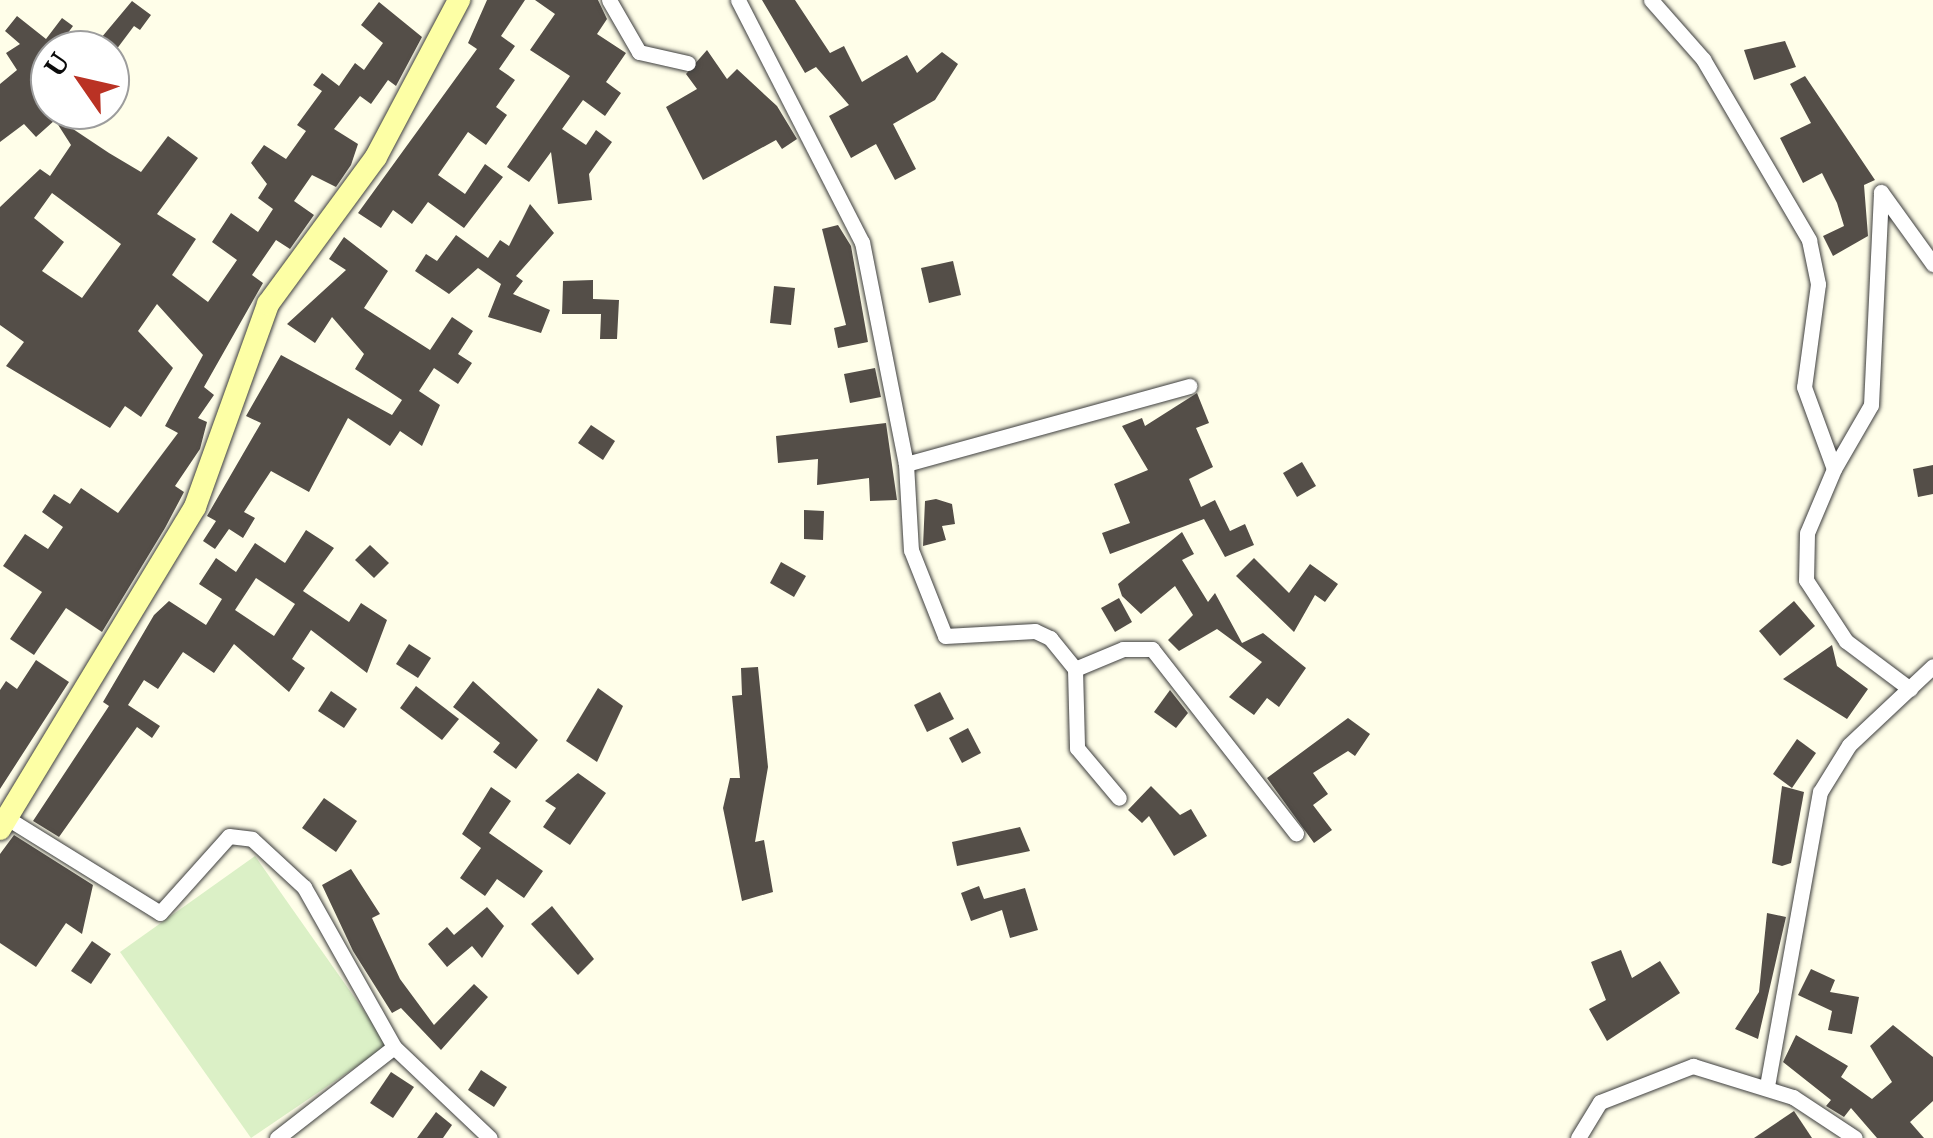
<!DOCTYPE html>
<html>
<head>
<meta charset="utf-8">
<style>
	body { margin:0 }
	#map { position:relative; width:1933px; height:1138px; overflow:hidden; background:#fffee9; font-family:"PT Serif",serif }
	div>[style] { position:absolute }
	.pitch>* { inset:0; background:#dbf0c6 }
	.building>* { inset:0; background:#544e48 }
	.roads { filter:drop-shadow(0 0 2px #3e3e3e) drop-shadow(0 0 2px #3e3e3e) }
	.minor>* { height:15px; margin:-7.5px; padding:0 7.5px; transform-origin:7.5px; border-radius:7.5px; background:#fff }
	.secondary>* { height:22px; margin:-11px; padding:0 11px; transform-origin:11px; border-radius:11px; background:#fdffa5 }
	span { translate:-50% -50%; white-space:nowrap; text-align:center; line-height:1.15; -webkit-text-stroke:10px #fff; paint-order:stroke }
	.north { position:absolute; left:30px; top:30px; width:100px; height:100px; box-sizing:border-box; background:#fff; border:2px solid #9d9d9d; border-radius:50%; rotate:304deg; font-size:28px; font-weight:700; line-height:40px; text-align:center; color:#0b0b0b }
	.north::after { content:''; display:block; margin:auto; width:35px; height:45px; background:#ba3224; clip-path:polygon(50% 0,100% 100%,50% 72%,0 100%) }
</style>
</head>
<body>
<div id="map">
	<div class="pitch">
		<i style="clip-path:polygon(255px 856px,388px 1045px,251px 1138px,120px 952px)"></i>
	</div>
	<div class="building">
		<i style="clip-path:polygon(487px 0,525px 0,501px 36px,515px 46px,499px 69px,515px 80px,496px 107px,507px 115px,486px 145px,468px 132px,438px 175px,465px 194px,485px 164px,503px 177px,464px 228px,428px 202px,412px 224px,393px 210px,381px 228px,358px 213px,477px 49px,468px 43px)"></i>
		<i style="clip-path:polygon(535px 0,598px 0,607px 19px,597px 34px,626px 53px,606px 82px,621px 93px,605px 116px,583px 100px,562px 129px,586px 145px,596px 130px,612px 142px,589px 174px,592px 200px,558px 204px,551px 152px,529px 182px,507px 167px,570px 76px,530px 50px,555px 14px)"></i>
		<i style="clip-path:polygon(762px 0,795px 0,830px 53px,844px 46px,862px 82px,907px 55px,917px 73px,942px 52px,958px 64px,935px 100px,893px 124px,916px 169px,895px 180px,876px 144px,851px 158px,829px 116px,849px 105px,816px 67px,805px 73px)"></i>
		<i style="clip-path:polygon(132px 1px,151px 15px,140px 30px,134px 26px,116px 50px,91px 50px)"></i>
		<i style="clip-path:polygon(evenodd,379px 2px,422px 37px,396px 86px,388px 80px,371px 104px,360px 96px,334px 129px,358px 144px,351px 165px,336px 187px,312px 175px,294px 201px,314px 215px,290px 249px,276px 240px,252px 275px,263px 283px,204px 387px,214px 395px,198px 418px,207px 422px,200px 449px,175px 486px,184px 492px,165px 528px,102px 632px,66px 608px,34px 655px,10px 639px,42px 592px,3px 566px,25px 534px,48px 549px,63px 527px,42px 512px,54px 494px,70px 504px,81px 488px,118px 513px,178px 433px,165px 426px,203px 355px,157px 304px,138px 331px,173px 368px,141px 417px,125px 406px,110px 428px,6px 366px,24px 342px,0 325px,0 207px,40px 169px,50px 176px,71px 145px,55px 120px,36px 137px,24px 124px,0 142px,0 84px,17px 70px,6px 53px,20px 44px,5px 31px,17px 16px,46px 39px,62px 18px,73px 26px,62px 41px,74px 50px,50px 50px,50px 110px,84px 110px,64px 123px,109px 153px,141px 172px,168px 136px,198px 158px,157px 214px,196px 239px,172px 275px,208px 302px,237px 260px,212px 242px,231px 213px,258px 232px,273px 209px,258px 198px,267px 184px,251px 163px,264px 145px,286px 159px,306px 131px,297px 125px,322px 91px,313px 85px,322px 73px,339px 86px,355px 63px,364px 70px,383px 43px,361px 25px,379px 2px,52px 193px,121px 244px,82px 298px,42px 271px,64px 242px,34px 218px,52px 193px)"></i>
		<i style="clip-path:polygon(1785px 41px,1796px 67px,1754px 80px,1744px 50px)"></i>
		<i style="clip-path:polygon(707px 50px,727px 79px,737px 69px,777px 106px,797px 139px,782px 149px,776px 140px,703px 180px,666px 107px,697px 89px,686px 74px)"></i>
		<i style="clip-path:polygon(1805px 76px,1875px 180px,1864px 185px,1868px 236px,1833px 256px,1823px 236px,1844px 226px,1837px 203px,1822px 173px,1803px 183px,1780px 138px,1811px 123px,1790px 84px)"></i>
		<i style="clip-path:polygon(530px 204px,554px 233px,516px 276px,523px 281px,513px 294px,550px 310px,541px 333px,488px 317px,501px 284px,478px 268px,449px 294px,415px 271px,426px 254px,437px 261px,456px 235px,488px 258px,500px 240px,509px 246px)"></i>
		<i style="clip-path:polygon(838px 225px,851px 246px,868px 342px,838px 348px,834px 328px,846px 325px,822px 229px)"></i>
		<i style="clip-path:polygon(344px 237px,388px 271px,364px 308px,430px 350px,452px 317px,473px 331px,458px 354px,472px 363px,458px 384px,434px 368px,419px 391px,440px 405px,422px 446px,400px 431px,390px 446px,348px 418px,309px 492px,271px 471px,244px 512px,255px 518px,243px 538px,229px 529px,215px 549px,203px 541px,216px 521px,207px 516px,261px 423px,246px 416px,281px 355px,392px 415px,402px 400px,355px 369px,364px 354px,332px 317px,315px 343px,287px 324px,346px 270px,329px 259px)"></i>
		<i style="clip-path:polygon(953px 261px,961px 295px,929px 303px,921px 268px)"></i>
		<i style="clip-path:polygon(593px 280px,593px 299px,619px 300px,617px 339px,600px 339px,601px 314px,562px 314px,563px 281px)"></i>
		<i style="clip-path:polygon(774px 286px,795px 288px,791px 325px,770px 323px)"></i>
		<i style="clip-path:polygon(875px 368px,881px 397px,850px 403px,844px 374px)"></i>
		<i style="clip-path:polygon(1197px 393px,1209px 423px,1196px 428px,1213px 467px,1189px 479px,1201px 507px,1215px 500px,1230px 531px,1245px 524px,1254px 545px,1225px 557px,1204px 519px,1110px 554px,1102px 533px,1130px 523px,1114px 484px,1148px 470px,1122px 426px,1142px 418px,1145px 426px)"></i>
		<i style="clip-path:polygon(886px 423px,897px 500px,870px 501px,869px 478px,817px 485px,818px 459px,778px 463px,776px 436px)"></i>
		<i style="clip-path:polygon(591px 425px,615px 441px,603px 460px,578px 443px)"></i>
		<i style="clip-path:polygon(1302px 462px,1316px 486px,1297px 497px,1283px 473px)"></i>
		<i style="clip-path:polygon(1933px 465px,1933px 494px,1918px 497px,1913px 469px)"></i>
		<i style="clip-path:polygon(936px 499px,952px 504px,955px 524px,942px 526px,946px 540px,923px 546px,925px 501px)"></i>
		<i style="clip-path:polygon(804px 510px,824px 511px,823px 540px,804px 539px)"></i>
		<i style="clip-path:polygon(evenodd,306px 530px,334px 548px,303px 591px,349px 622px,361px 603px,387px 620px,367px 673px,311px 630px,292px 659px,305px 668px,289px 692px,234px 644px,214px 673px,183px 652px,158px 689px,144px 680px,128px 705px,160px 726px,152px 738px,137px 727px,59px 837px,33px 821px,109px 706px,103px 702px,154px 615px,169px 601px,206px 625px,222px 599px,199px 584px,216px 558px,236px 572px,255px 543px,285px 563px,306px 530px,256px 578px,295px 604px,274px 636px,235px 610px,256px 578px)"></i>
		<i style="clip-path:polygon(1182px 532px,1194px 554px,1182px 560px,1208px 602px,1215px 593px,1242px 643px,1263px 633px,1306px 668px,1279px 707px,1267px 698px,1254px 715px,1229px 697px,1262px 662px,1217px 629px,1179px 651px,1168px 640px,1193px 615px,1175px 586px,1141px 614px,1122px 596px,1118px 584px)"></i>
		<i style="clip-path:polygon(370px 545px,389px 563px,374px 578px,355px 560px)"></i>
		<i style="clip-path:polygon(1254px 558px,1289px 593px,1310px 564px,1338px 584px,1325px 602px,1315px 595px,1294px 632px,1236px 576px)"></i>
		<i style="clip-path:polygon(781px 562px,806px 576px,794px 597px,770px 583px)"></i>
		<i style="clip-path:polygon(1119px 598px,1132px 622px,1115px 632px,1101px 608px)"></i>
		<i style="clip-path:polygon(1794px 601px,1815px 626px,1780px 656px,1759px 631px)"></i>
		<i style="clip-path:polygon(409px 644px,431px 658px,418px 678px,396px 664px)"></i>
		<i style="clip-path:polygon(1832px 645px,1837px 666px,1868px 689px,1847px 719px,1783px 679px)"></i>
		<i style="clip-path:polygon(36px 660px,69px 682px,0 789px,0 690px,6px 681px,17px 689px)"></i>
		<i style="clip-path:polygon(758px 667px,768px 767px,755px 842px,764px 840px,773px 892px,742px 901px,723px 808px,730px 778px,740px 778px,732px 696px,742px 695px,741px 668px)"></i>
		<i style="clip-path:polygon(473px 681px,538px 740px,516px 769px,493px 752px,500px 743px,453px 707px)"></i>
		<i style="clip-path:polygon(416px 686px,459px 719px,442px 740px,400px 708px)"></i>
		<i style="clip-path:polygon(598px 688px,623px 706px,597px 762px,566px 741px)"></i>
		<i style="clip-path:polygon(1170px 690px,1188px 713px,1176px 728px,1154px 712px)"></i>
		<i style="clip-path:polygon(331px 691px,357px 709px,344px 728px,318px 711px)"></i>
		<i style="clip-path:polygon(940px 692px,954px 719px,927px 732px,914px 705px)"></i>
		<i style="clip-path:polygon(1348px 718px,1370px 734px,1355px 756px,1348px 751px,1313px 773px,1328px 794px,1313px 805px,1332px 830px,1314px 843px,1267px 778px)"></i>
		<i style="clip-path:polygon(968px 728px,981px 753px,962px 763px,949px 738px)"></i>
		<i style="clip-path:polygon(1797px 739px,1816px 753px,1792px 788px,1773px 774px)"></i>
		<i style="clip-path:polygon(578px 773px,606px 793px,570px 845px,543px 827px,556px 808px,545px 801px)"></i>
		<i style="clip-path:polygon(1151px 786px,1180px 815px,1191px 809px,1207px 836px,1174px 856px,1149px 816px,1142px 823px,1128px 810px)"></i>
		<i style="clip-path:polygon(1782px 786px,1804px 792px,1791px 863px,1782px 866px,1772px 863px)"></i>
		<i style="clip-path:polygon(491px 787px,511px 801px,489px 833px,543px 871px,524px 898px,497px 879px,485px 896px,460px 878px,481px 848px,462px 834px)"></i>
		<i style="clip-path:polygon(324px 798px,357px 821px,336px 852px,302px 828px)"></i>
		<i style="clip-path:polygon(1020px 827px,1030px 851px,957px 866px,952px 842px)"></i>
		<i style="clip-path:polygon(14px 835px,93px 885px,82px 934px,66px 923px,36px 967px,0 943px,0 854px)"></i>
		<i style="clip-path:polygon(351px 869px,380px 914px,372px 918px,400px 979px,434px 1025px,474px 984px,488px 997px,441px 1050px,401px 1008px,392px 1013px,353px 951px,322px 885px)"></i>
		<i style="clip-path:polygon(979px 886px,984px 899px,1025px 888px,1038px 930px,1010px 938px,1002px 910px,971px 921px,961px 893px)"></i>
		<i style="clip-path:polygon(552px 906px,594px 959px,578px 975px,531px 924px)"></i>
		<i style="clip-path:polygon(487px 907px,504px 926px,482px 958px,472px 946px,447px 967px,428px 944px,447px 927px,454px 935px)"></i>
		<i style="clip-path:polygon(1767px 913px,1786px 917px,1758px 1039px,1735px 1029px,1759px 992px)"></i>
		<i style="clip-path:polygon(92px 941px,111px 954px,91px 984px,71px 971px)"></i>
		<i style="clip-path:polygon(1621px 950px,1632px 978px,1660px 961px,1680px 993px,1607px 1041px,1589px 1009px,1606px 1000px,1591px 962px)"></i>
		<i style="clip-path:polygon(1811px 969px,1835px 980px,1830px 992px,1859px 997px,1852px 1034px,1828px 1030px,1832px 1011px,1798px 995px)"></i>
		<i style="clip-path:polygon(1893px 1025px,1933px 1057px,1933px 1101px,1910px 1122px,1924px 1138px,1877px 1138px,1851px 1108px,1844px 1117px,1826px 1106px,1831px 1100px,1783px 1062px,1796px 1035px,1848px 1066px,1841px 1077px,1872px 1099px,1892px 1082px,1870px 1046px)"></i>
		<i style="clip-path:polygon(481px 1070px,507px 1087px,494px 1107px,468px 1090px)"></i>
		<i style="clip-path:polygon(391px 1072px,414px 1087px,393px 1118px,370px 1103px)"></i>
		<i style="clip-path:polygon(1794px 1111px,1812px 1138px,1754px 1138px)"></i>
		<i style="clip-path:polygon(436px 1112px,452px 1125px,443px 1138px,417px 1138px)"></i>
	</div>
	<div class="roads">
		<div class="minor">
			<i style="left:609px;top:0;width:60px;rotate:60deg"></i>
			<i style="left:639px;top:52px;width:50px;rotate:12.7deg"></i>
			<i style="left:738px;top:0;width:272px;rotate:62.9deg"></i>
			<i style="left:862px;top:242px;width:226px;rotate:78.8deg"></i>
			<i style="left:906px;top:464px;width:86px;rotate:86.7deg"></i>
			<i style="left:911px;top:550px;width:92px;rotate:68.4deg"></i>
			<i style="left:945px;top:636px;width:90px;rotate:-3.2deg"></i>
			<i style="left:1035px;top:631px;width:17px;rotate:25deg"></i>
			<i style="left:1050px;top:638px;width:40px;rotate:51deg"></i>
			<i style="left:1075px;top:669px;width:79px;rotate:88.5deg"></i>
			<i style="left:1077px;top:748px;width:65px;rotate:50deg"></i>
			<i style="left:1651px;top:0;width:79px;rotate:48.6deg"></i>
			<i style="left:1703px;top:59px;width:210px;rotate:59.6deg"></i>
			<i style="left:1809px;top:240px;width:45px;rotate:78.4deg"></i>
			<i style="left:1818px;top:284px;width:104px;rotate:97.7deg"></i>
			<i style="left:1804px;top:387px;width:87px;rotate:69.9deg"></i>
			<i style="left:1834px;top:469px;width:69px;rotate:112.9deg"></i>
			<i style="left:1807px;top:533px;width:47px;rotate:91.2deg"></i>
			<i style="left:1806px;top:580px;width:73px;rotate:56.7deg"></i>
			<i style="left:1846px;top:641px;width:80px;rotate:36.9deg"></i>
			<i style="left:906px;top:464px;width:294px;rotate:-15.4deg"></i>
			<i style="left:1834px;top:469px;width:74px;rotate:-60deg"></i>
			<i style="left:1871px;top:405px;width:213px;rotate:-87.3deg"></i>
			<i style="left:1881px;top:192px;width:89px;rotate:54.2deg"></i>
			<i style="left:1075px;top:669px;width:52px;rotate:-22.6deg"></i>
			<i style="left:1123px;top:649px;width:29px"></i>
			<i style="left:1152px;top:649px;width:234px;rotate:52deg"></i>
			<i style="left:7px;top:818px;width:180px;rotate:31.8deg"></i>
			<i style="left:160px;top:913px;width:103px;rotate:-48.1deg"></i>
			<i style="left:229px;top:836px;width:23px;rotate:7deg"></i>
			<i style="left:252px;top:839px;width:71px;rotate:42.7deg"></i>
			<i style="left:304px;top:887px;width:184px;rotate:60.6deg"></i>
			<i style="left:394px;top:1047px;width:132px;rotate:43.5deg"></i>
			<i style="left:1767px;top:1086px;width:299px;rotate:-79.8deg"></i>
			<i style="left:1820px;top:792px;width:55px;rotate:-58.3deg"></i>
			<i style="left:1849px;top:745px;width:115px;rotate:-43.2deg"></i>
			<i style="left:277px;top:1138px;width:148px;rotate:-37.9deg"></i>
			<i style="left:1578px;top:1138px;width:42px;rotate:-58.6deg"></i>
			<i style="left:1600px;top:1102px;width:100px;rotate:-21.2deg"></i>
			<i style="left:1693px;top:1066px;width:105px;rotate:17.2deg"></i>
			<i style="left:1793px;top:1097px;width:74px;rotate:33.5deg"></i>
		</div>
		<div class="secondary">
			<i style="left:0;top:829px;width:376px;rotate:-58.8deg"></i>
			<i style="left:195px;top:507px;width:216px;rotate:-70.2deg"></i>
			<i style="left:268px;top:304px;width:182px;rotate:-53.7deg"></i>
			<i style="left:376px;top:157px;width:178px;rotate:-62.1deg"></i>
		</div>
	</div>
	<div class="north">U</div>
</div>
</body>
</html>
